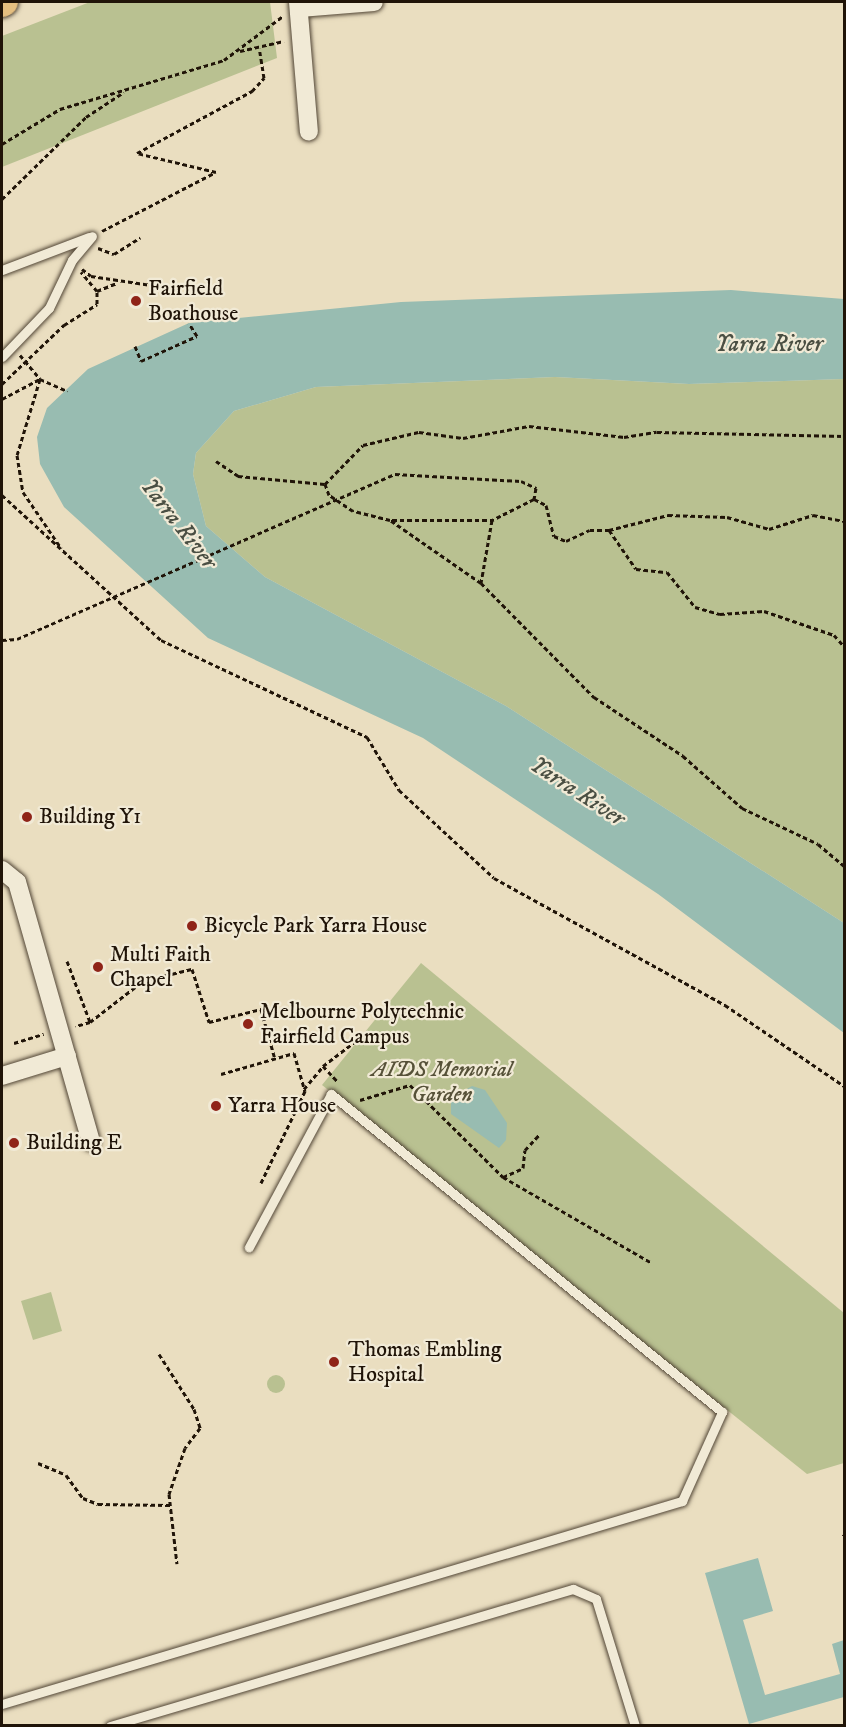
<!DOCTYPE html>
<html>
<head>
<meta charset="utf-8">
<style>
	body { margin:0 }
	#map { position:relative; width:846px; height:1727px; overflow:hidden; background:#eadec0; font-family:"IM FELL DW Pica",serif }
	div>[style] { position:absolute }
	.green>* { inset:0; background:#b9c191 }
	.round { border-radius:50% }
	.water>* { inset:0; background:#98bcb1 }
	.path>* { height:3px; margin-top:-1.5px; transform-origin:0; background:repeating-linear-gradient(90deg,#201408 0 4.5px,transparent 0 7.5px) }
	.roads { filter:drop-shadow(0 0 2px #524636) drop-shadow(0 0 2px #524636) }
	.lane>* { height:9px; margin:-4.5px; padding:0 4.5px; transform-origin:4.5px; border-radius:4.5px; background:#f1ead6 }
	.street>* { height:18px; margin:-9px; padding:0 9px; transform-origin:9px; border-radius:9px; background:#f1ead6 }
	.primary>* { height:28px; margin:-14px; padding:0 14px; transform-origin:14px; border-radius:14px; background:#e5bf80 }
	.path-bridge>* { height:3px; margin-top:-1.5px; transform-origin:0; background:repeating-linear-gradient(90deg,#201408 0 4.5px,transparent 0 7.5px) }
	.dots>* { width:16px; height:16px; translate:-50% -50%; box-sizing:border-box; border:3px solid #f1ead6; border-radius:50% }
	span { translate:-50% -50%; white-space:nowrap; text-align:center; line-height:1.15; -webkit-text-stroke:4.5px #f1ead6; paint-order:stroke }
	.poi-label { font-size:22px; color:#201408 }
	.left { translate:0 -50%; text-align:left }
	.park-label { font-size:22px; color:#565138; font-style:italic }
	.water-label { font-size:24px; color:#4a4f43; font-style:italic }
	.frame { position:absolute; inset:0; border:3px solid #201408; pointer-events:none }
</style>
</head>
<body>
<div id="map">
	<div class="green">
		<i style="clip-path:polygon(90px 2px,270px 2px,277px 58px,2px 167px,2px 36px)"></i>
		<i style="clip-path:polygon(555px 377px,689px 384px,844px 379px,844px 923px,506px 706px,265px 577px,206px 526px,193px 474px,196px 453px,234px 411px,316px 387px)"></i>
		<i style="clip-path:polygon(421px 963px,844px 1313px,844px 1463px,807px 1474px,322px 1085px)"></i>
		<i style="clip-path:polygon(51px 1292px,62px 1331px,33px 1340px,21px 1301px)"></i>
		<i class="round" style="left:267px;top:1375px;width:18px;height:18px"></i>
	</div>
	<div class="water">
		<i style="clip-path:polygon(731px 290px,844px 299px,844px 379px,689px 384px,555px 377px,316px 387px,234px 411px,196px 453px,193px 474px,206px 526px,265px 577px,506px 706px,844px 923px,844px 1033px,658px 894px,423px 738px,208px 638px,64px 507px,40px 464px,37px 437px,47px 408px,88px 369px,189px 323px,401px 302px)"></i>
		<i style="clip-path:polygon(472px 1086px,485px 1090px,507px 1123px,506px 1140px,499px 1148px,451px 1114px,451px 1098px)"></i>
		<i style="clip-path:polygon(758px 1558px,773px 1611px,743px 1620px,765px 1695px,840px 1674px,832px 1644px,844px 1640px,844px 1697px,749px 1724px,705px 1573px)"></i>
	</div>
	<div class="path">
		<i style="left:240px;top:51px;width:45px;rotate:-12.8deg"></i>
		<i style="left:2px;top:144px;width:68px;rotate:-31.1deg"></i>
		<i style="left:60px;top:109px;width:171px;rotate:-16.6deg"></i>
		<i style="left:224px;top:60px;width:74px;rotate:-36.7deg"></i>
		<i style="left:2px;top:199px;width:117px;rotate:-44.3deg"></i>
		<i style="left:86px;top:117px;width:45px;rotate:-33.3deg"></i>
		<i style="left:102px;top:231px;width:128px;rotate:-27.4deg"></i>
		<i style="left:216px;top:172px;width:81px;rotate:-166.5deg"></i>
		<i style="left:137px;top:153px;width:131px;rotate:-28.3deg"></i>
		<i style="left:252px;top:91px;width:18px;rotate:-47deg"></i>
		<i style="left:264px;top:78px;width:30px;rotate:-99deg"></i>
		<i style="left:98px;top:248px;width:17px;rotate:21deg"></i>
		<i style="left:114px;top:254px;width:31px;rotate:-32deg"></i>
		<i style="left:82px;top:269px;width:11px;rotate:38deg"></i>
		<i style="left:91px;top:276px;width:81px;rotate:8.5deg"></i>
		<i style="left:97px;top:291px;width:22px;rotate:-22deg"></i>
		<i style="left:135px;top:346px;width:16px;rotate:68deg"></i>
		<i style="left:141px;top:361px;width:61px;rotate:-24.1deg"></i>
		<i style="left:197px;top:336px;width:15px;rotate:-122deg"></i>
		<i style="left:20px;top:355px;width:31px;rotate:50deg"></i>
		<i style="left:40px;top:379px;width:30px;rotate:24deg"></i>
		<i style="left:40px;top:379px;width:79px;rotate:106.8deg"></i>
		<i style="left:17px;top:455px;width:37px;rotate:81deg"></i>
		<i style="left:23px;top:492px;width:68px;rotate:55.8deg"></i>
		<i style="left:2px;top:384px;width:86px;rotate:-43.6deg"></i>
		<i style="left:64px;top:325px;width:39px;rotate:-32deg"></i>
		<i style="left:97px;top:304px;width:13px;rotate:-90deg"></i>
		<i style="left:97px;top:291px;width:25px;rotate:-130deg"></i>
		<i style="left:2px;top:399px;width:43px;rotate:-27.8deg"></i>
		<i style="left:216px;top:461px;width:27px;rotate:34deg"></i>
		<i style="left:238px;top:476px;width:87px;rotate:5.3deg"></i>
		<i style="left:536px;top:488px;width:11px;rotate:100deg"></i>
		<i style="left:534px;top:499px;width:13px;rotate:27deg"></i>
		<i style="left:546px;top:505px;width:32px;rotate:76deg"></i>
		<i style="left:554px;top:536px;width:13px;rotate:23deg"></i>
		<i style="left:566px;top:541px;width:26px;rotate:-25deg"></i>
		<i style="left:590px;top:530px;width:19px"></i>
		<i style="left:609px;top:530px;width:47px;rotate:55.3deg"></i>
		<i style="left:636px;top:569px;width:31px;rotate:6deg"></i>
		<i style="left:667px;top:572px;width:45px;rotate:51.3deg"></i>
		<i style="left:695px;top:607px;width:26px;rotate:16deg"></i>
		<i style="left:720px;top:614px;width:44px;rotate:-3.9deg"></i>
		<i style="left:764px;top:611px;width:74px;rotate:18.9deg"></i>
		<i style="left:834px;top:635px;width:15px;rotate:48deg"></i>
		<i style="left:2px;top:495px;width:215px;rotate:42.4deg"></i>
		<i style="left:161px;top:640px;width:228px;rotate:25.2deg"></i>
		<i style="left:367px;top:737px;width:62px;rotate:58.9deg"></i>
		<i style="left:399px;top:790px;width:129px;rotate:42.8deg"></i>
		<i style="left:494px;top:878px;width:264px;rotate:28.8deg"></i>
		<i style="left:725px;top:1005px;width:144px;rotate:34.2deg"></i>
		<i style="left:534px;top:499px;width:47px;rotate:153.4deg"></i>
		<i style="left:492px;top:520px;width:64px;rotate:99.9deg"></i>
		<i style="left:481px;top:583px;width:161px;rotate:45.3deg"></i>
		<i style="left:594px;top:697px;width:107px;rotate:33.5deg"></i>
		<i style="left:683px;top:756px;width:79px;rotate:41.4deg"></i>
		<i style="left:742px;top:808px;width:84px;rotate:25.3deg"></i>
		<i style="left:818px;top:844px;width:34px;rotate:40deg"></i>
		<i style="left:392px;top:520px;width:100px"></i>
		<i style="left:609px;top:530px;width:61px;rotate:-14.3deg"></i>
		<i style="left:668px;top:515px;width:59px;rotate:1.9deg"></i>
		<i style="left:727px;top:517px;width:44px;rotate:15.9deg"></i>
		<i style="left:769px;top:529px;width:46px;rotate:-17.7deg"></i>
		<i style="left:813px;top:515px;width:32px;rotate:11deg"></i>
		<i style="left:481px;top:583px;width:111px;rotate:-145.3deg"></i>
		<i style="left:390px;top:520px;width:38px;rotate:-166deg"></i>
		<i style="left:353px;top:511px;width:29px;rotate:-146deg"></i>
		<i style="left:329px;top:495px;width:12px;rotate:-110deg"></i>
		<i style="left:325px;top:484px;width:54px;rotate:-45.7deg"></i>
		<i style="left:363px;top:445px;width:57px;rotate:-13.1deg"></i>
		<i style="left:419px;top:432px;width:44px;rotate:7.8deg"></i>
		<i style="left:463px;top:438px;width:67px;rotate:-10.3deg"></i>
		<i style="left:529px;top:426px;width:96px;rotate:6.6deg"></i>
		<i style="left:624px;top:437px;width:33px;rotate:-9deg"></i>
		<i style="left:657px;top:432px;width:187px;rotate:1.2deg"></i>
		<i style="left:2px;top:640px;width:15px;rotate:-4deg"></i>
		<i style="left:67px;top:961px;width:65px;rotate:69.3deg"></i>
		<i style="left:90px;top:1022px;width:15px;rotate:164deg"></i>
		<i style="left:90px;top:1022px;width:67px;rotate:-37.7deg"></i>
		<i style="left:143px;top:981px;width:50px;rotate:-13.8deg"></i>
		<i style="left:192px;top:969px;width:56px;rotate:72.2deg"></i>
		<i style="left:209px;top:1022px;width:54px;rotate:-14deg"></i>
		<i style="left:261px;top:1009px;width:52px;rotate:74.4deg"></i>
		<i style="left:14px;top:1043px;width:31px;rotate:-17deg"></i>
		<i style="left:323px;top:1066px;width:53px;rotate:-37.3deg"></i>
		<i style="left:221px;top:1074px;width:76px;rotate:-16deg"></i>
		<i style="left:294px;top:1053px;width:40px;rotate:74deg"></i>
		<i style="left:305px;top:1091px;width:102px;rotate:115.6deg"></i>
		<i style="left:304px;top:1089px;width:30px;rotate:-50deg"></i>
		<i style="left:323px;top:1066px;width:22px;rotate:47deg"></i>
		<i style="left:360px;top:1100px;width:52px;rotate:-16.7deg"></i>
		<i style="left:410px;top:1085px;width:131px;rotate:44.7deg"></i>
		<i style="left:503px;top:1177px;width:172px;rotate:30deg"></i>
		<i style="left:503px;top:1177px;width:22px;rotate:-24deg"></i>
		<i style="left:523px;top:1168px;width:18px;rotate:-84deg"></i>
		<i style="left:525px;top:1150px;width:21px;rotate:-47deg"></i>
		<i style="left:159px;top:1354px;width:65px;rotate:57.5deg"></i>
		<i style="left:194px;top:1409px;width:20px;rotate:72deg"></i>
		<i style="left:200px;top:1428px;width:25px;rotate:127deg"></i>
		<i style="left:185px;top:1448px;width:49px;rotate:109.2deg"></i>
		<i style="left:169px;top:1494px;width:70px;rotate:83.5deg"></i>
		<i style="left:38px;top:1463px;width:30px;rotate:23deg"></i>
		<i style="left:66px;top:1475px;width:29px;rotate:54deg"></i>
		<i style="left:83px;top:1498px;width:16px;rotate:22deg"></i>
		<i style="left:98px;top:1504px;width:71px;rotate:0.8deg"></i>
		<i style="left:843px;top:1536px;width:1px;rotate:-45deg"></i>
	</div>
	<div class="roads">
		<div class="lane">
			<i style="left:2px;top:270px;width:93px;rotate:-20.8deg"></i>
			<i style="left:2px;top:357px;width:68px;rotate:-46.2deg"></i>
			<i style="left:49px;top:308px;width:53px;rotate:-64.4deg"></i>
			<i style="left:72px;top:260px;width:31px;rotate:-50deg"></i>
			<i style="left:2px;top:1704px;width:710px;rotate:-16.62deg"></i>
			<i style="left:682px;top:1501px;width:98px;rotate:-65.8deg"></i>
			<i style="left:722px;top:1412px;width:504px;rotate:-140.88deg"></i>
			<i style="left:331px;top:1094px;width:174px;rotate:118.2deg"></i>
			<i style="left:110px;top:1726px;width:483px;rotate:-16.5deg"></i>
			<i style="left:573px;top:1589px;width:25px;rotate:23deg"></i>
			<i style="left:596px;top:1599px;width:133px;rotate:72.9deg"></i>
		</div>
		<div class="street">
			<i style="left:298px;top:2px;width:130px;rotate:85.2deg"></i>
			<i style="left:300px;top:8px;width:74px;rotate:-4.6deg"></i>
			<i style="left:2px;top:870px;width:19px;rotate:39deg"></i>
			<i style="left:17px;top:882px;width:270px;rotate:74.1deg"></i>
			<i style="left:2px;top:1076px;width:68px;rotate:-17.1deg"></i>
		</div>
		<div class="primary">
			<i style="left:2px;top:3px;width:2px;rotate:-27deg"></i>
		</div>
	</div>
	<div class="path-bridge">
		<i style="left:17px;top:639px;width:412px;rotate:-23.6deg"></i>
		<i style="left:395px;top:474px;width:126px;rotate:3.2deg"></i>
		<i style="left:521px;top:481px;width:17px;rotate:25deg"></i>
	</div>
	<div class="dots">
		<i style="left:136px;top:301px;background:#8f2418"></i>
		<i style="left:27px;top:817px;background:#8f2418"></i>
		<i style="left:192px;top:926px;background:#8f2418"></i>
		<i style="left:98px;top:967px;background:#8f2418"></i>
		<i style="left:248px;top:1024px;background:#8f2418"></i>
		<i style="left:216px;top:1106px;background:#8f2418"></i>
		<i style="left:14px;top:1143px;background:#8f2418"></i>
		<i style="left:334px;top:1362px;background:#8f2418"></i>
	</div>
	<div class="poi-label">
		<span class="left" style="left:148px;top:301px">Fairfield<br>Boathouse</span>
		<span class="left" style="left:39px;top:817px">Building Y1</span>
		<span class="left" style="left:204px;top:926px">Bicycle Park Yarra House</span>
		<span class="left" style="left:110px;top:967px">Multi Faith<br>Chapel</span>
		<span class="left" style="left:260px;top:1024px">Melbourne Polytechnic<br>Fairfield Campus</span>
		<span class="left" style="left:228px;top:1106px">Yarra House</span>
		<span class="left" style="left:26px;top:1143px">Building E</span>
		<span class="left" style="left:348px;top:1362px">Thomas Embling<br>Hospital</span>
	</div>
	<div class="park-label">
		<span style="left:442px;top:1082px">AIDS Memorial<br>Garden</span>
	</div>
	<div class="water-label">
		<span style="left:769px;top:345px">Yarra River</span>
		<span style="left:178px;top:524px;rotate:52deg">Yarra River</span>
		<span style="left:577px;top:792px;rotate:33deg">Yarra River</span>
	</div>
	<div class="frame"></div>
</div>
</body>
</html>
